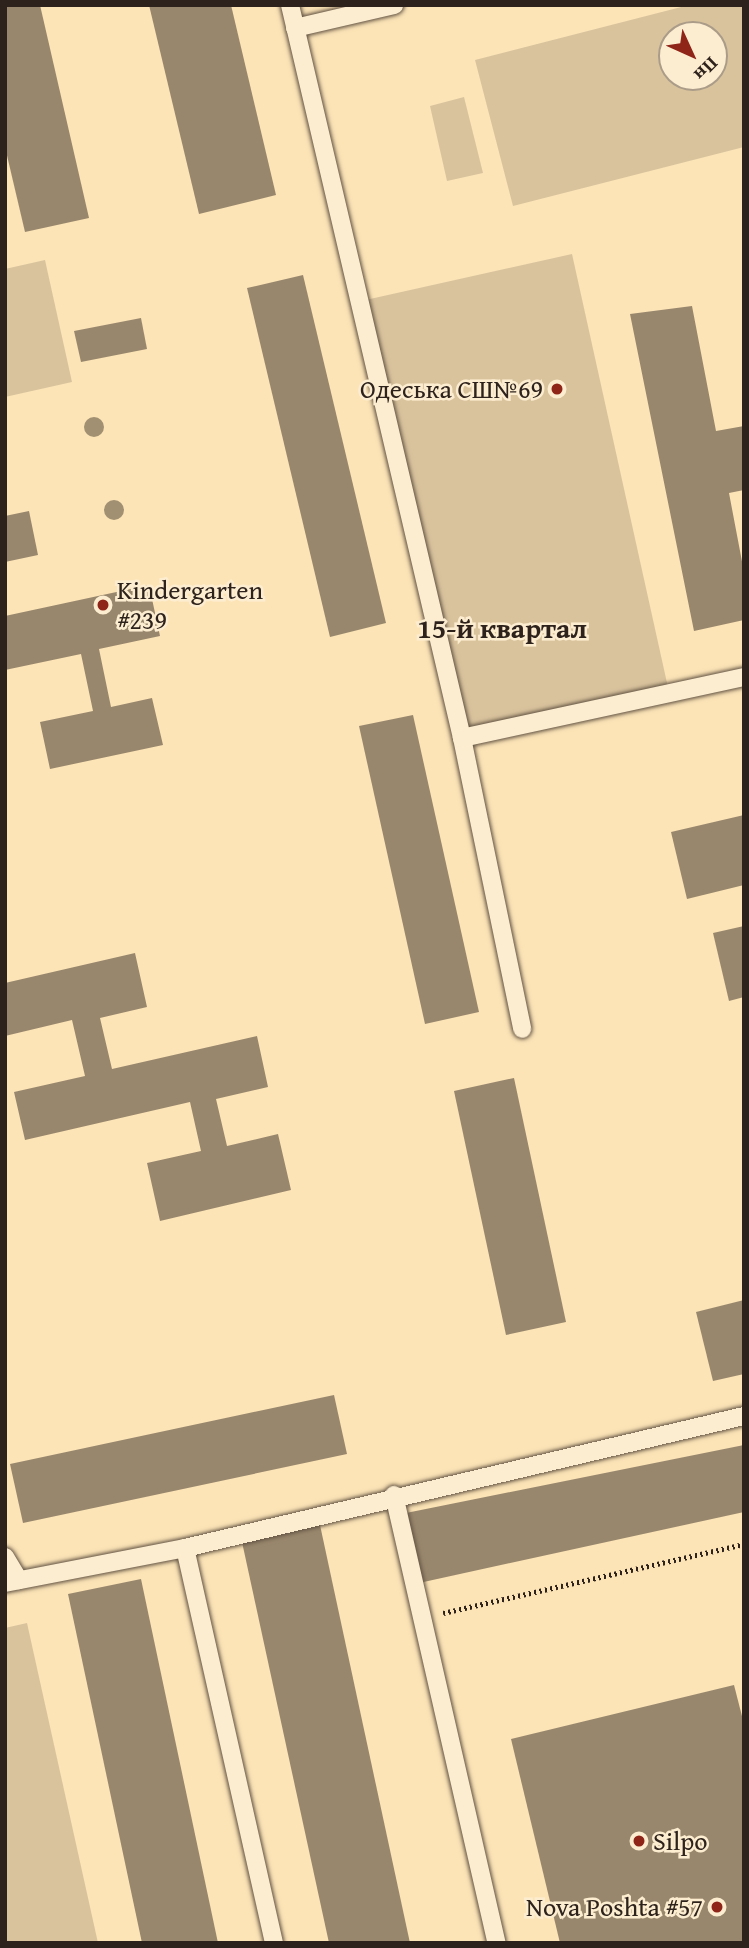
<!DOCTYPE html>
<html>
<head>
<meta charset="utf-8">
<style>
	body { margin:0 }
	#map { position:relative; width:749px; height:1948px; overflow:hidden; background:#fce4b7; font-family:"Gentium Book Plus",serif }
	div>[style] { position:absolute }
	.green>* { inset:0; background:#d9c39d }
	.building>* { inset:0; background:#99876d }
	.path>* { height:4.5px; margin-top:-2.25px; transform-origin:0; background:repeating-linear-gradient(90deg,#2e231c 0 2px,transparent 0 5.5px) }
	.roads { filter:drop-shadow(0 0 2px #625343) drop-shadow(0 0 2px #625343) }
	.service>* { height:18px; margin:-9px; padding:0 9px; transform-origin:9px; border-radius:9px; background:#fdedd0 }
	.trees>* { width:20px; height:20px; margin:-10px; border-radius:50%; background:#a29073 }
	.dots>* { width:19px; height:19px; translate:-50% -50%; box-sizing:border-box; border:4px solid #fdedd0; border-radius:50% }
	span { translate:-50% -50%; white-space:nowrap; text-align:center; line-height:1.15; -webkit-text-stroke:5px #fdedd0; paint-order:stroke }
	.poi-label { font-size:26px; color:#2e231c }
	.right { translate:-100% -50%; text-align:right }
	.left { translate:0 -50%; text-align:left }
	.neighbourhood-label { font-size:28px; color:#2e231c; font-weight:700 }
	.frame { position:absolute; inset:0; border:7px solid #2e231c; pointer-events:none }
	.north { position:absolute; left:658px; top:21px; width:70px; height:70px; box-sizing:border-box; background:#fdedd0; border:2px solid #aa9c88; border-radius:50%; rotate:135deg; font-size:19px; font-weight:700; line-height:28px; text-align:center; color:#2e231c }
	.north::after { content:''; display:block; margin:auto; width:24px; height:32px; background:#8f2418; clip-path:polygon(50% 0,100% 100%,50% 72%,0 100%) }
</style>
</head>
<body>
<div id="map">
	<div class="green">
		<i style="clip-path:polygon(evenodd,689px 5px,744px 5px,744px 147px,513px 206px,475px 60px,689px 5px,672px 35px,714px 35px,714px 77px,672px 77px,672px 35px)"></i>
		<i style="clip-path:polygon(464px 97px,483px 173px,447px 181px,430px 106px)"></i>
		<i style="clip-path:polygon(572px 254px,669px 692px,457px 739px,361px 301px)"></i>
		<i style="clip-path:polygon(45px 260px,72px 382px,5px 397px,5px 269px)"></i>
		<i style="clip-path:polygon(27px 1623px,98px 1943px,5px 1943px,5px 1628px)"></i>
	</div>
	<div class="building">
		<i style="clip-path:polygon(5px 5px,40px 5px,89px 218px,25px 232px,5px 147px)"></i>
		<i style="clip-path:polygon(149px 5px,231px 5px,276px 195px,199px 214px)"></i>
		<i style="clip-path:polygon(303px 275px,386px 623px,330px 637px,247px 288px)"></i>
		<i style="clip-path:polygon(692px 306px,716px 431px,744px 426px,744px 490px,729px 493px,744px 572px,744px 620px,694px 631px,630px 314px)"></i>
		<i style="clip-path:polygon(141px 318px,147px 349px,81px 362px,74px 331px)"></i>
		<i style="clip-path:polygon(29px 511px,38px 555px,5px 562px,5px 516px)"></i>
		<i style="clip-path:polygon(149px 585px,160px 636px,99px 649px,111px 707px,152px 698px,163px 745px,50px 769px,40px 722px,93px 711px,81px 654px,5px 670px,5px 616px)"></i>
		<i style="clip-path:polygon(413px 715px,479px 1012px,425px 1024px,359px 726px)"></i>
		<i style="clip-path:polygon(744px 815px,744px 885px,687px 899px,671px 832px)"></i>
		<i style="clip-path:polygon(744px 926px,744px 997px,729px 1001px,713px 933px)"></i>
		<i style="clip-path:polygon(135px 953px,147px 1007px,100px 1018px,112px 1069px,257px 1036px,268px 1087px,216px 1099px,227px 1146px,278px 1134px,291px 1190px,160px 1221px,147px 1163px,201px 1151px,190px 1102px,25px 1140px,14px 1092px,85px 1076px,72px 1020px,5px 1036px,5px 983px)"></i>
		<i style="clip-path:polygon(514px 1078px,566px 1322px,506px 1335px,454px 1091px)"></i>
		<i style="clip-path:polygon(744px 1300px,744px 1374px,713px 1381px,696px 1312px)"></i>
		<i style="clip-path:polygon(334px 1395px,347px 1454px,23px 1523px,10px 1464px)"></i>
		<i style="clip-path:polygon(744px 1445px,744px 1512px,419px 1583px,406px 1513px)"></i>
		<i style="clip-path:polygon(320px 1525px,410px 1943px,329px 1943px,242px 1542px)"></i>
		<i style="clip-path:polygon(141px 1579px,218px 1943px,142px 1943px,68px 1594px)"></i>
		<i style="clip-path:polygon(734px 1685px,744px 1724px,744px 1943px,560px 1943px,511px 1739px)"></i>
	</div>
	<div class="path">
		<i style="left:443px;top:1613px;width:309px;rotate:-12.9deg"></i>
	</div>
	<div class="roads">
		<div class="service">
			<i style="left:290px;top:5px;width:753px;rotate:76.79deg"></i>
			<i style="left:462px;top:738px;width:297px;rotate:78.3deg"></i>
			<i style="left:295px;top:28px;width:102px;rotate:-13.1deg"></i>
			<i style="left:462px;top:738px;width:289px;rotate:-12.2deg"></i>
			<i style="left:394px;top:1495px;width:460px;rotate:77.1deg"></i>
			<i style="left:185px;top:1548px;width:405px;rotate:77.3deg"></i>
			<i style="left:5px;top:1557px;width:27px;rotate:59deg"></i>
			<i style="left:5px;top:1583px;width:183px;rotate:-11deg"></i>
			<i style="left:185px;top:1548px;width:574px;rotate:-13.29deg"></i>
		</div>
	</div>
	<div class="trees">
		<i style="left:94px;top:427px"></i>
		<i style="left:114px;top:510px"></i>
	</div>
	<div class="dots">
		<i style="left:557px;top:389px;background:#8f2418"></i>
		<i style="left:103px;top:605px;background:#8f2418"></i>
		<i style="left:639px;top:1841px;background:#8f2418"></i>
		<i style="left:717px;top:1907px;background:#8f2418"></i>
	</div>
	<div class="poi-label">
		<span class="right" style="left:543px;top:389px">Одеська СШ№69</span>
		<span class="left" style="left:117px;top:605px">Kindergarten<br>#239</span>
		<span class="left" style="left:653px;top:1841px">Silpo</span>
		<span class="right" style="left:703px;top:1907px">Nova Poshta #57</span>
	</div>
	<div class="neighbourhood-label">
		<span style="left:502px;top:628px">15-й квартал</span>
	</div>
	<div class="frame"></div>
	<div class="north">Пн</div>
</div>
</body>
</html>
